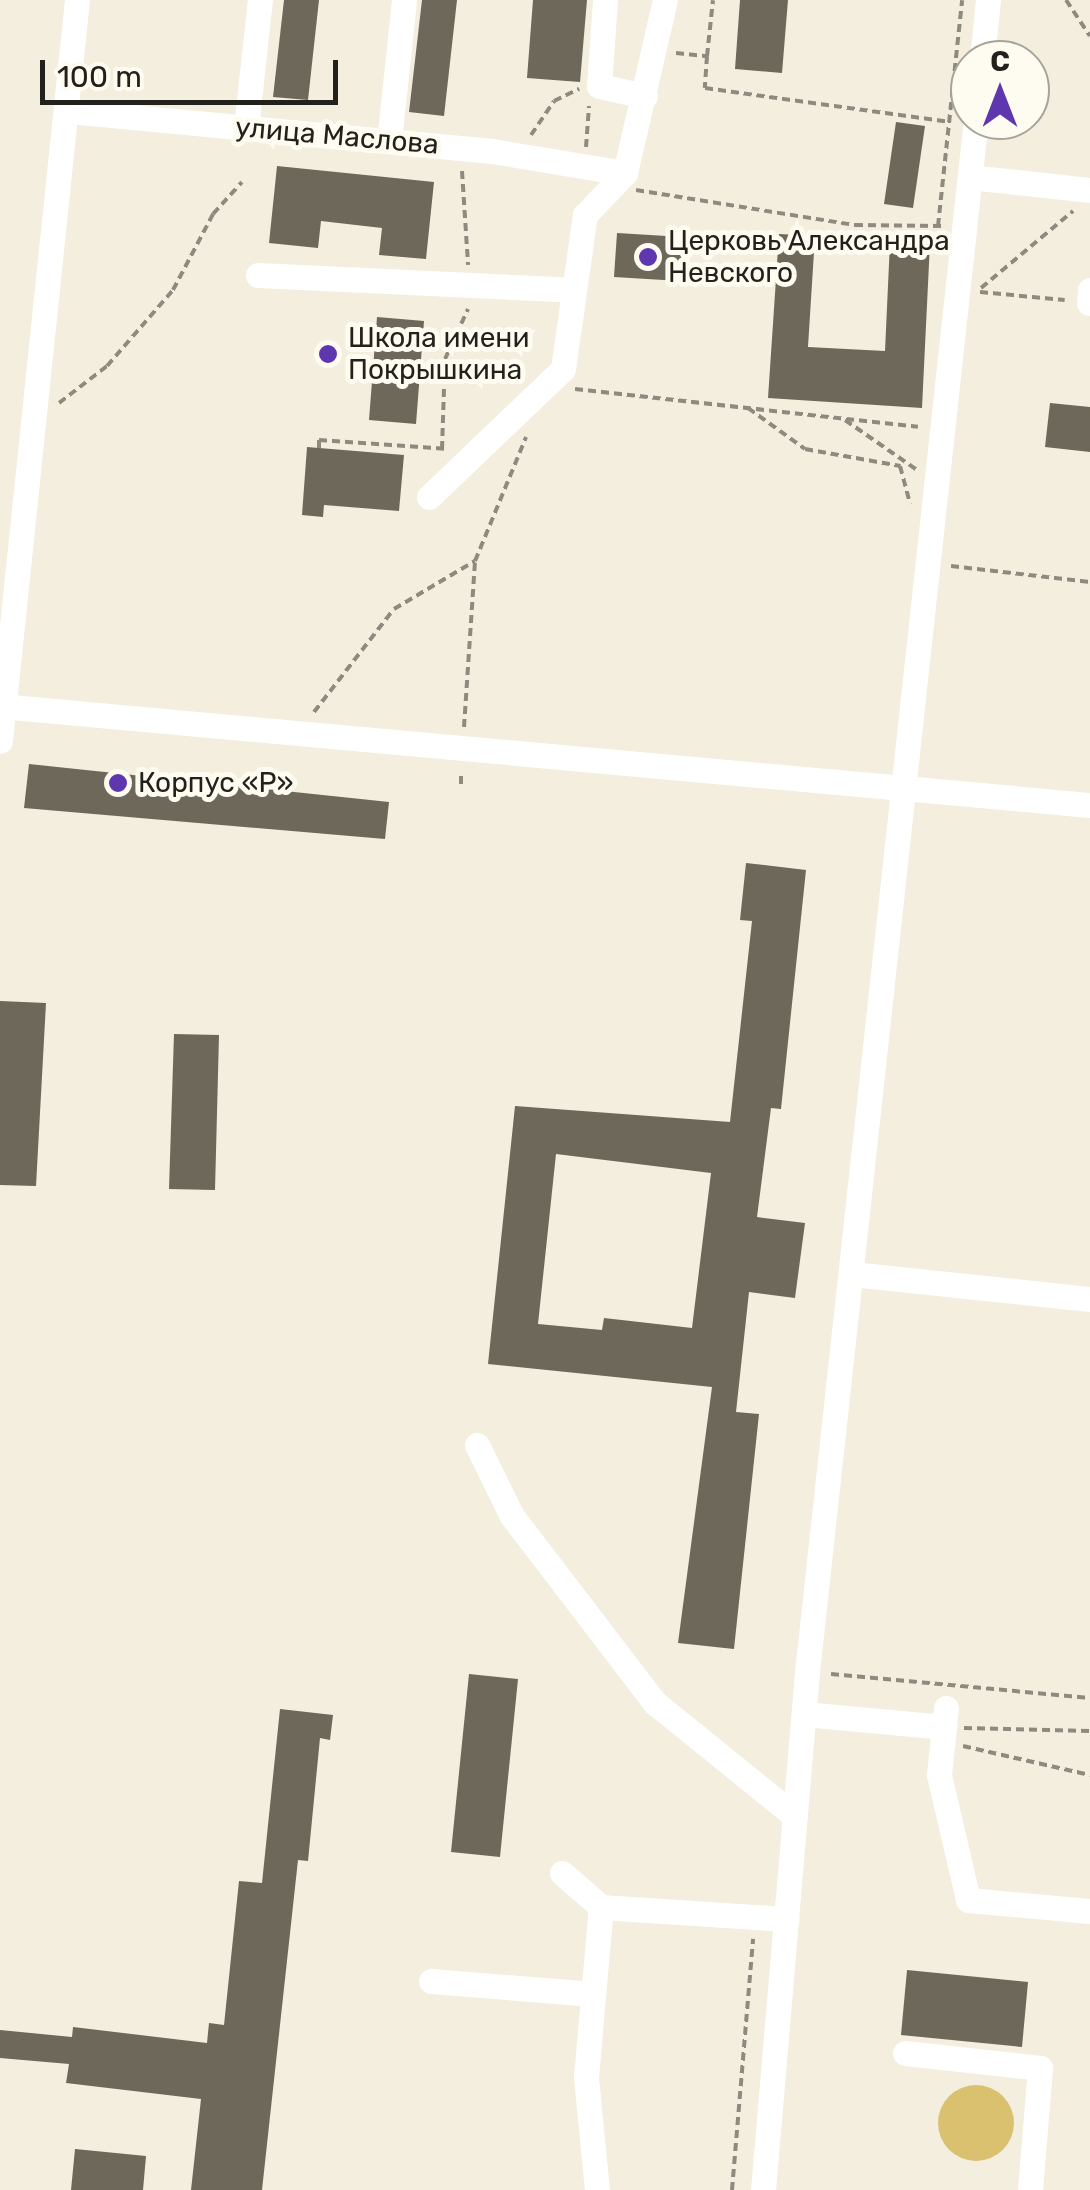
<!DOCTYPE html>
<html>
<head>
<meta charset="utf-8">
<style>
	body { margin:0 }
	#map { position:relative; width:1090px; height:2190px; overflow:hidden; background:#f3eedd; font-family:Rubik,sans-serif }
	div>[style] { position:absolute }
	.green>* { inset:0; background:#d9c170 }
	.round { border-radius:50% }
	.building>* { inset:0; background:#6d6859 }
	.path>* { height:4px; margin-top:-2px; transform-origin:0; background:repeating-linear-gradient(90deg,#8e8a7f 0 8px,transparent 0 13px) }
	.minor>* { height:25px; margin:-12.5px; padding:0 12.5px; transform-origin:12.5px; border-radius:12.5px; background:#fff }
	.dots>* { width:28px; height:28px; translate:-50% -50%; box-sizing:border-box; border:5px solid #fefbf1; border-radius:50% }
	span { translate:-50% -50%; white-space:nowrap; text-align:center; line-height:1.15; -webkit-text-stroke:10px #fefbf1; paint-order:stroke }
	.street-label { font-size:28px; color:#23211b }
	.poi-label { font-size:28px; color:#23211b }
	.left { translate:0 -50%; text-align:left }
	.north { position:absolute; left:950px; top:40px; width:100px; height:100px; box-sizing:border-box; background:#fefbf1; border:2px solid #a6a49b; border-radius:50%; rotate:0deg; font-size:28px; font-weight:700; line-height:40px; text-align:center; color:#23211b }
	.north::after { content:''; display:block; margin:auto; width:35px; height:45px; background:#5e37af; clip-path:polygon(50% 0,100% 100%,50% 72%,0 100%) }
	.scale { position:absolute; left:40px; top:60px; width:298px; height:45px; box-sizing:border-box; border:5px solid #23211b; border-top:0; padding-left:12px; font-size:30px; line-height:35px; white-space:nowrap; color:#23211b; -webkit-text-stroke:8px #fefbf1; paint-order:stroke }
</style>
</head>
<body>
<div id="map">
	<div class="green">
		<i class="round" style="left:938px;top:2085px;width:76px;height:76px"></i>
	</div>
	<div class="building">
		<i style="clip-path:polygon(284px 0,319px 0,308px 100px,273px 97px)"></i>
		<i style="clip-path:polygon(422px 0,457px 0,444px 116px,409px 112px)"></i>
		<i style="clip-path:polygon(533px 0,587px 0,580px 82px,527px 78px)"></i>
		<i style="clip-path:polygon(740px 0,788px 0,782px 73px,735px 69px)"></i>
		<i style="clip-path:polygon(896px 122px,925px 126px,913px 208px,884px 204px)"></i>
		<i style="clip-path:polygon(277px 166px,434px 182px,426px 259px,379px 255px,382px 228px,321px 221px,318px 248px,269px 243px)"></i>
		<i style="clip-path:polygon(617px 233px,683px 237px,680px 281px,614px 277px)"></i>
		<i style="clip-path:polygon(779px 234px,815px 236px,808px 347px,885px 351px,890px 242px,930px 243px,922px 408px,768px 398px)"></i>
		<i style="clip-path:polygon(377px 317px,424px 321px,416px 424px,369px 420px)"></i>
		<i style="clip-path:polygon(1050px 403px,1090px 407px,1090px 452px,1045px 447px)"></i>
		<i style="clip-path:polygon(307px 447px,404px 455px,399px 511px,324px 505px,323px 517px,302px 515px)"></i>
		<i style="clip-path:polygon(29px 764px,389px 802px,385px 839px,24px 808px)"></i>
		<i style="clip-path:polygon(evenodd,746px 863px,806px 870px,781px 1109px,771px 1108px,757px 1217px,805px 1223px,795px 1298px,749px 1292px,736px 1412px,759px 1414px,734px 1649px,678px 1643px,712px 1387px,488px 1364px,515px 1106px,730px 1122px,752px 921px,740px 920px,746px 863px,556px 1154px,711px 1173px,692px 1328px,604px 1318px,602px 1330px,538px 1324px,556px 1154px)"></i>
		<i style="clip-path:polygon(0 1001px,46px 1003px,36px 1186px,0 1185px)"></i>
		<i style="clip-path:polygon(174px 1034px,219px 1035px,215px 1190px,169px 1189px)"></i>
		<i style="clip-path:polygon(469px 1674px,518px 1679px,500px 1857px,451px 1852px)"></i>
		<i style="clip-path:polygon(280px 1709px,333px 1715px,330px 1740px,320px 1738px,308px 1861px,298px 1860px,262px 2190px,191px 2190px,201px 2099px,66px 2083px,69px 2064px,0 2058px,0 2030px,72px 2037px,73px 2027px,207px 2043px,209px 2023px,224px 2025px,239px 1881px,262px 1883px)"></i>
		<i style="clip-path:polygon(907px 1970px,1028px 1982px,1022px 2047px,901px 2035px)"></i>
		<i style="clip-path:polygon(75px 2149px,146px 2156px,143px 2190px,71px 2190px)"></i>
	</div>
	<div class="path">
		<i style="left:1066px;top:0;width:43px;rotate:56.3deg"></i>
		<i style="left:676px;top:53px;width:31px;rotate:6deg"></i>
		<i style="left:707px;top:56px;width:32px;rotate:94deg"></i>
		<i style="left:705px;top:88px;width:246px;rotate:7.9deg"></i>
		<i style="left:707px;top:56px;width:56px;rotate:-83.9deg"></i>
		<i style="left:531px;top:135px;width:41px;rotate:-55.9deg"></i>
		<i style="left:554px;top:101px;width:28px;rotate:-26deg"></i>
		<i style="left:586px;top:147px;width:41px;rotate:-85.8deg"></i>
		<i style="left:462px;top:171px;width:94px;rotate:86.3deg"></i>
		<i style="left:636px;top:190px;width:222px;rotate:9.1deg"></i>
		<i style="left:855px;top:225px;width:86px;rotate:0.7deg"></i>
		<i style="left:938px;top:226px;width:227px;rotate:-83.9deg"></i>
		<i style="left:981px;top:288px;width:120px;rotate:-39.9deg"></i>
		<i style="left:980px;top:292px;width:85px;rotate:5.4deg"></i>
		<i style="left:575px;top:389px;width:345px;rotate:6.3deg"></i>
		<i style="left:59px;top:403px;width:61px;rotate:-37.6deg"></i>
		<i style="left:107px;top:366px;width:101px;rotate:-49deg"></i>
		<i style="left:173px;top:290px;width:86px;rotate:-62.2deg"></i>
		<i style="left:213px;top:214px;width:43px;rotate:-47.8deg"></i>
		<i style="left:748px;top:408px;width:70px;rotate:35.7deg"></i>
		<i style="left:805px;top:449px;width:97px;rotate:10.1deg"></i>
		<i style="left:900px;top:466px;width:39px;rotate:75deg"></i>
		<i style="left:845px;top:420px;width:88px;rotate:34.8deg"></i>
		<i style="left:319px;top:448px;width:8px;rotate:-90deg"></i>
		<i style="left:319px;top:440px;width:130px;rotate:4deg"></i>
		<i style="left:442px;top:449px;width:90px;rotate:-88.1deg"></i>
		<i style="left:445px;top:359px;width:55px;rotate:-65.3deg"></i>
		<i style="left:951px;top:566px;width:140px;rotate:6.6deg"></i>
		<i style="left:314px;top:712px;width:130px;rotate:-52.2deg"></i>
		<i style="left:394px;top:609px;width:94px;rotate:-30.7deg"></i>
		<i style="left:464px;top:727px;width:166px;rotate:-86.2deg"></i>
		<i style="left:475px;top:561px;width:134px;rotate:-67.6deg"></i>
		<i style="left:461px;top:784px;width:13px;rotate:-90deg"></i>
		<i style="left:831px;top:1674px;width:260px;rotate:5.3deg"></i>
		<i style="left:964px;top:1728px;width:126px;rotate:1.4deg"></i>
		<i style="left:963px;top:1746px;width:130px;rotate:12.9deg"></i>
		<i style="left:732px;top:2190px;width:252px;rotate:-85.2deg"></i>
	</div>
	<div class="minor">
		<i style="left:605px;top:0;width:86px;rotate:94deg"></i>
		<i style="left:599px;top:86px;width:47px;rotate:12.3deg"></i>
		<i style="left:982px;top:60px;width:60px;rotate:-84.3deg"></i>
		<i style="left:69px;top:111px;width:425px;rotate:5.4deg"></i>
		<i style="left:492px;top:151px;width:135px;rotate:9.4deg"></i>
		<i style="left:625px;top:173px;width:178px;rotate:-77deg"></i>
		<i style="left:246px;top:128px;width:129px;rotate:-83.8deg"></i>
		<i style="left:389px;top:141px;width:142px;rotate:-83.9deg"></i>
		<i style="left:970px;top:177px;width:121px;rotate:6.2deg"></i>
		<i style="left:258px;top:275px;width:315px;rotate:2.7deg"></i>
		<i style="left:1089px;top:303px;width:13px;rotate:-86deg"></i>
		<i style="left:429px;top:497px;width:185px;rotate:-43.7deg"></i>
		<i style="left:563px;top:369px;width:156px;rotate:-81.9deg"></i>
		<i style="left:585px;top:215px;width:58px;rotate:-46.4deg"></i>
		<i style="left:0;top:706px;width:1094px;rotate:5.19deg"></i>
		<i style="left:0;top:741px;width:745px;rotate:-84.07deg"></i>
		<i style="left:852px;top:1274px;width:239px;rotate:6deg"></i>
		<i style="left:477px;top:1445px;width:79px;rotate:63.8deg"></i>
		<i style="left:512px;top:1516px;width:234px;rotate:52.6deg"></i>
		<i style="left:654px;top:1702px;width:181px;rotate:39deg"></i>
		<i style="left:946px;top:1708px;width:67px;rotate:96deg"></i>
		<i style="left:939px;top:1775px;width:128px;rotate:76.9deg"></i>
		<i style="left:968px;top:1900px;width:122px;rotate:5.2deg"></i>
		<i style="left:804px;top:1714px;width:141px;rotate:5.3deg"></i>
		<i style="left:562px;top:1873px;width:52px;rotate:41.1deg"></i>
		<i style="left:601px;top:1907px;width:186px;rotate:3.7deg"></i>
		<i style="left:431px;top:1981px;width:163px;rotate:4.6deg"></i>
		<i style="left:905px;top:2053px;width:136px;rotate:6.3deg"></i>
		<i style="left:1040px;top:2068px;width:122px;rotate:94.7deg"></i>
		<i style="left:597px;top:2190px;width:114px;rotate:-95.6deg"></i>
		<i style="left:586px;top:2077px;width:171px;rotate:-85deg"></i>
		<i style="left:763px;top:2190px;width:520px;rotate:-85.14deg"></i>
		<i style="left:807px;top:1672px;width:1561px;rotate:-83.79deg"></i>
	</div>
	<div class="dots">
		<i style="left:648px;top:257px;background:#5e37af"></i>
		<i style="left:328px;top:354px;background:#5e37af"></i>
		<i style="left:118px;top:783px;background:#5e37af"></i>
	</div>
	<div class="street-label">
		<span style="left:337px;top:136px;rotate:5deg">улица Маслова</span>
	</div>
	<div class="poi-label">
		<span class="left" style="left:668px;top:257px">Церковь Александра<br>Невского</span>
		<span class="left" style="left:348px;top:354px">Школа имени<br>Покрышкина</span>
		<span class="left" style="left:138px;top:783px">Корпус «Р»</span>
	</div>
	<div class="north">С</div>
	<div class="scale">100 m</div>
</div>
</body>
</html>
